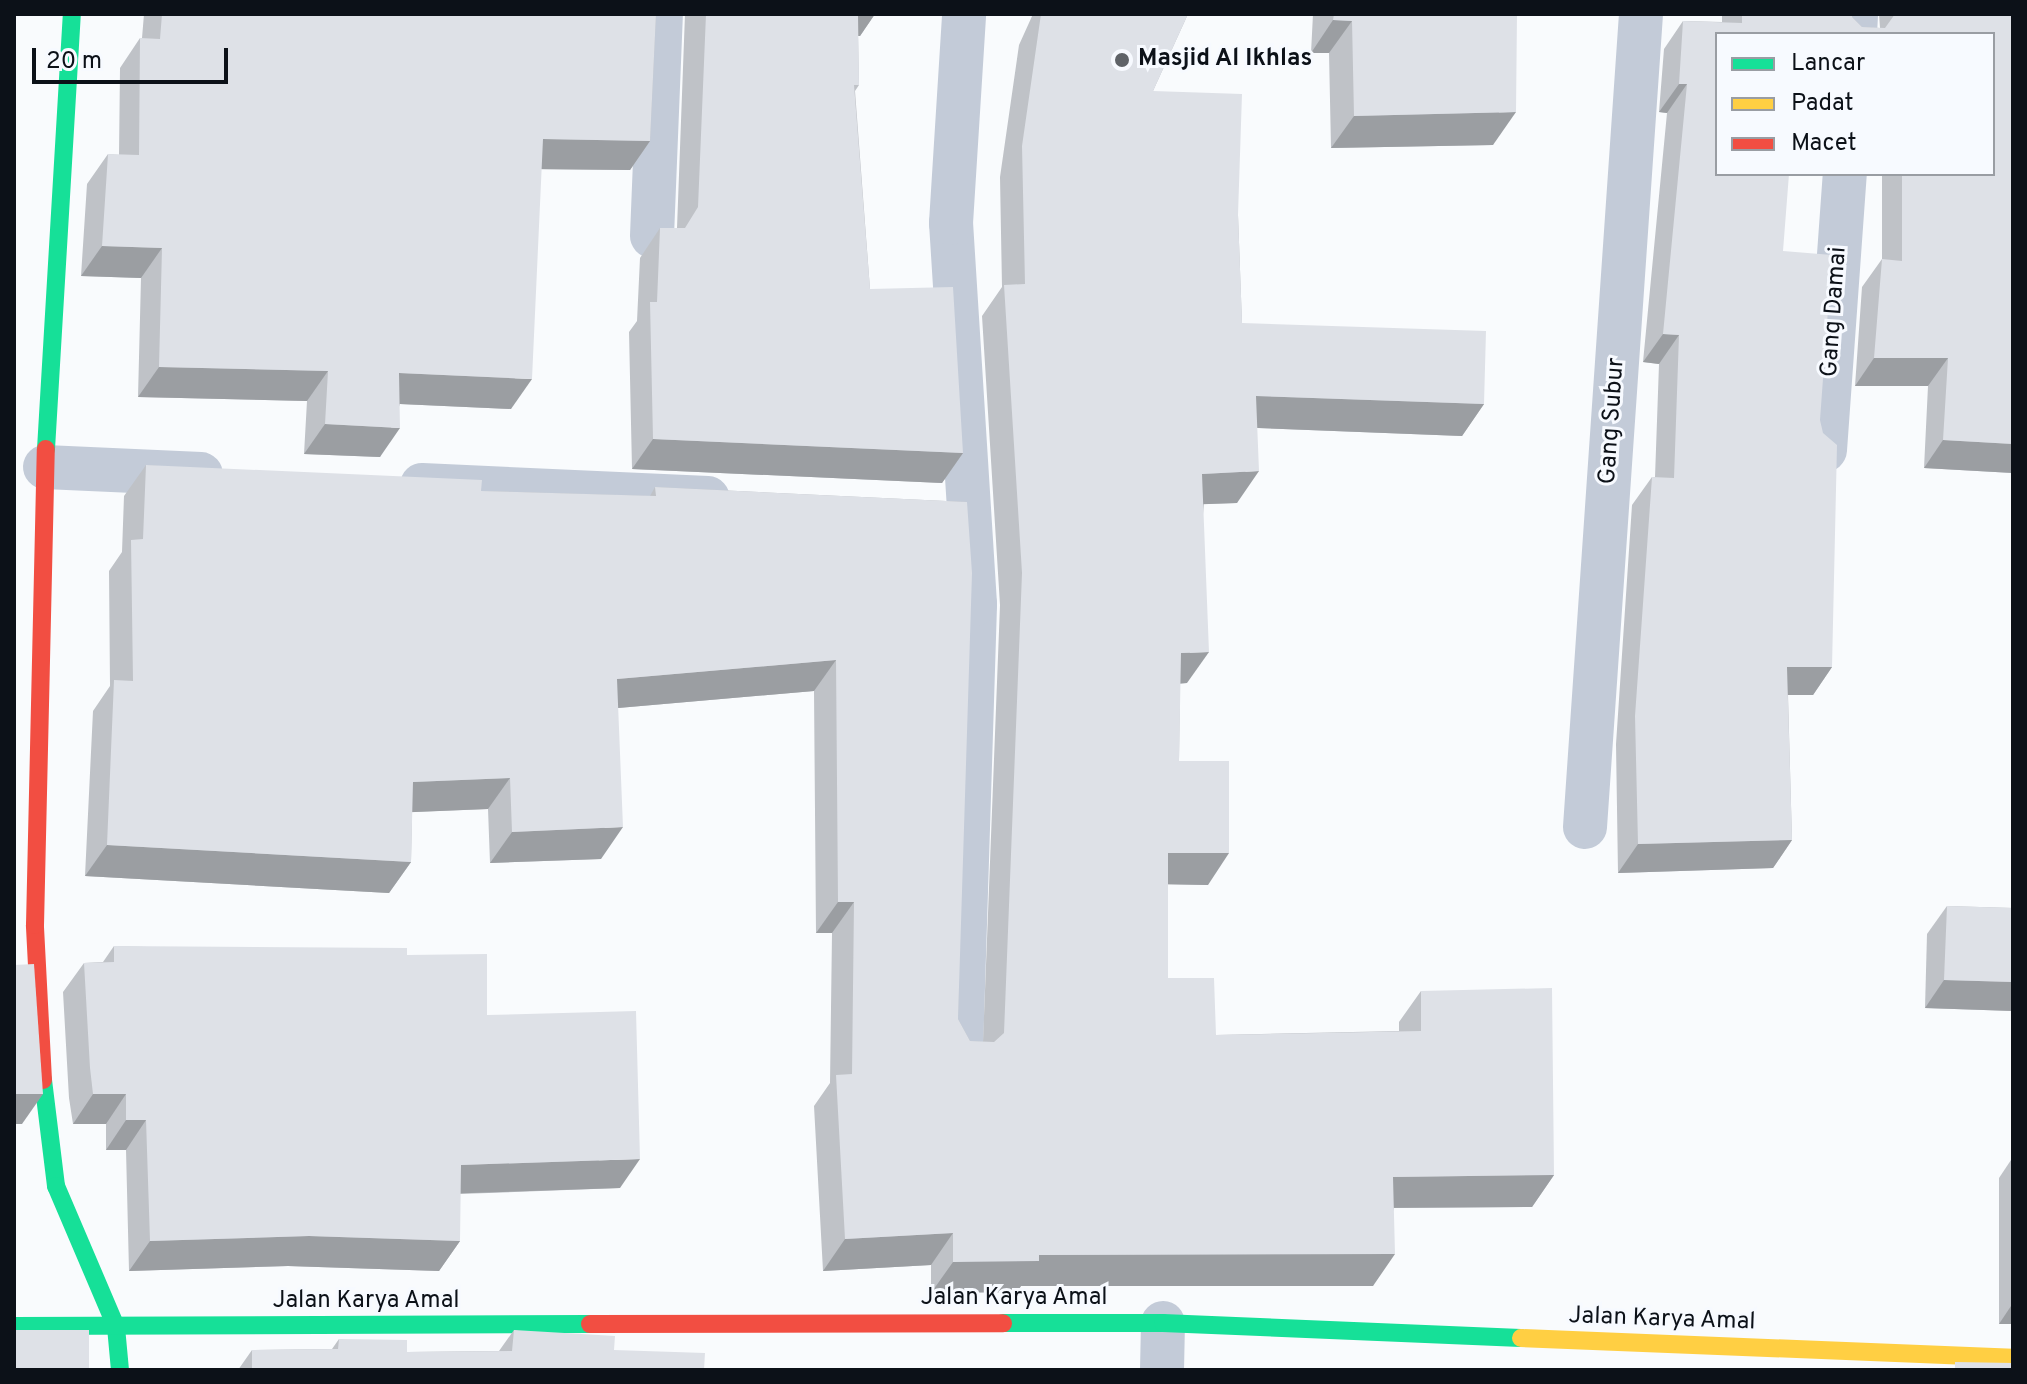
<!DOCTYPE html>
<html>
<head>
<meta charset="utf-8">
<style>
	body { margin:0 }
	#map { position:relative; width:2027px; height:1384px; overflow:hidden; background:#f9fbfd; font-family:Overpass,sans-serif }
	div>[style] { position:absolute }
	.street>* { height:44px; margin:-22px; padding:0 22px; transform-origin:22px; border-radius:22px; background:#c3cbd8 }
	.fast>* { height:18px; margin:-9px; padding:0 9px; transform-origin:9px; border-radius:9px; background:#16e098 }
	.slow>* { height:18px; margin:-9px; padding:0 9px; transform-origin:9px; border-radius:9px; background:#ffcf43 }
	.jam>* { height:18px; margin:-9px; padding:0 9px; transform-origin:9px; border-radius:9px; background:#f24e42 }
	.wall>* { inset:0; background:#bfc2c7 }
	.shaded-wall>* { inset:0; background:#9b9ea2 }
	.building>* { inset:0; background:#dee1e7 }
	.dots>* { width:22px; height:22px; translate:-50% -50%; box-sizing:border-box; border:4px solid #f7faff; border-radius:50% }
	span { translate:-50% -50%; white-space:nowrap; text-align:center; line-height:1.15; -webkit-text-stroke:6px #f7faff; paint-order:stroke }
	.poi-label { font-size:24px; color:#0c1118; font-weight:700 }
	.left { translate:0 -50%; text-align:left }
	.street-label { font-size:24px; color:#0c1118 }
	.frame { position:absolute; inset:0; border:16px solid #0c1118; pointer-events:none }
	.legend { position:absolute; left:1715px; top:32px; width:280px; height:144px; box-sizing:border-box; background:#f7faff; border:2px solid #999da3; margin:0; padding:10px 14px; list-style:none; font-size:24px; color:#0c1118 }
	.legend li { display:flex; align-items:center; gap:16px; height:40px }
	.legend b { width:40px; border:2px solid #999da3 }
	.scale { position:absolute; left:32px; top:48px; width:196px; height:36px; box-sizing:border-box; border:4px solid #0c1118; border-top:0; padding-left:10px; font-size:24px; line-height:28px; white-space:nowrap; color:#0c1118; -webkit-text-stroke:6px #f7faff; paint-order:stroke }
</style>
</head>
<body>
<div id="map">
	<div class="street">
		<i style="left:1855px;top:34px;width:20px;rotate:-87deg"></i>
		<i style="left:652px;top:236px;width:222px;rotate:-87.7deg"></i>
		<i style="left:1825px;top:450px;width:277px;rotate:-85.9deg"></i>
		<i style="left:45px;top:467px;width:156px;rotate:2.6deg"></i>
		<i style="left:422px;top:485px;width:286px;rotate:2.6deg"></i>
		<i style="left:1585px;top:827px;width:815px;rotate:-86.06deg"></i>
		<i style="left:961px;top:1051px;width:447px;rotate:-88.2deg"></i>
		<i style="left:975px;top:604px;width:382px;rotate:-93.6deg"></i>
		<i style="left:951px;top:223px;width:209px;rotate:-86.4deg"></i>
		<i style="left:1162px;top:1370px;width:47px;rotate:-88.8deg"></i>
	</div>
	<div class="fast">
		<i style="left:46px;top:449px;width:436px;rotate:-86.6deg"></i>
		<i style="left:43px;top:1080px;width:107px;rotate:83deg"></i>
		<i style="left:56px;top:1186px;width:153px;rotate:66.9deg"></i>
		<i style="left:116px;top:1327px;width:43px;rotate:84.7deg"></i>
		<i style="left:1003px;top:1323px;width:160px"></i>
		<i style="left:1163px;top:1323px;width:358px;rotate:2.4deg"></i>
		<i style="left:14px;top:1326px;width:576px;rotate:-0.2deg"></i>
	</div>
	<div class="slow">
		<i style="left:1521px;top:1338px;width:492px;rotate:2.3deg"></i>
	</div>
	<div class="jam">
		<i style="left:43px;top:1080px;width:155px;rotate:-93deg"></i>
		<i style="left:35px;top:925px;width:476px;rotate:-88.7deg"></i>
		<i style="left:590px;top:1324px;width:413px;rotate:-0.1deg"></i>
	</div>
	<div class="wall">
		<i style="clip-path:polygon(144px 14px,656px 14px,650px 141px,630px 170px,541px 169px,511px 409px,400px 404px,380px 457px,304px 454px,307px 401px,138px 397px,141px 278px,81px 276px,87px 184px,108px 154px,119px 155px,120px 68px,140px 38px,142px 38px)"></i>
		<i style="clip-path:polygon(685px 14px,875px 14px,860px 36px,858px 36px,859px 85px,855px 91px,870px 289px,963px 453px,942px 483px,632px 469px,629px 332px,637px 321px,640px 258px,660px 228px,677px 228px)"></i>
		<i style="clip-path:polygon(1033px 14px,1188px 14px,1153px 91px,1238px 215px,1242px 323px,1484px 404px,1462px 436px,1257px 428px,1237px 503px,1204px 504px,1187px 683px,1180px 684px,1179px 761px,1208px 885px,1168px 884px,1168px 978px,1216px 1035px,1399px 1031px,1399px 1022px,1421px 991px,1554px 1175px,1532px 1207px,1394px 1208px,1373px 1286px,1021px 1286px,1017px 1292px,931px 1293px,931px 1265px,823px 1271px,814px 1106px,830px 1083px,832px 933px,816px 933px,814px 691px,618px 708px,601px 859px,490px 863px,488px 809px,412px 812px,411px 862px,389px 893px,85px 876px,93px 711px,110px 686px,109px 571px,122px 552px,124px 496px,146px 465px,481px 491px,650px 496px,655px 487px,967px 502px,958px 1019px,970px 1041px,983px 1042px,1000px 605px,982px 316px,1002px 287px,1000px 177px,1019px 45px)"></i>
		<i style="clip-path:polygon(1313px 14px,1517px 14px,1493px 145px,1331px 148px,1329px 53px,1311px 53px)"></i>
		<i style="clip-path:polygon(1722px 14px,1852px 14px,1852px 17px,1862px 27px,1880px 28px,1879px 14px,2013px 14px,2013px 473px,1924px 468px,1928px 386px,1855px 386px,1862px 287px,1882px 259px,1882px 174px,1993px 174px,1993px 34px,1717px 34px,1783px 251px,1820px 420px,1832px 667px,1813px 695px,1788px 695px,1792px 840px,1773px 868px,1618px 873px,1616px 744px,1632px 505px,1652px 477px,1655px 477px,1659px 364px,1643px 362px,1667px 113px,1659px 112px,1664px 49px,1683px 21px,1722px 22px)"></i>
		<i style="clip-path:polygon(1947px 906px,2013px 908px,2013px 1011px,1925px 1008px,1927px 934px)"></i>
		<i style="clip-path:polygon(114px 946px,407px 955px,487px 1015px,620px 1188px,460px 1194px,460px 1241px,439px 1271px,288px 1266px,129px 1271px,126px 1150px,106px 1150px,106px 1124px,73px 1124px,69px 1098px,63px 992px,84px 963px,103px 962px)"></i>
		<i style="clip-path:polygon(2013px 1157px,2013px 1324px,1999px 1324px,1999px 1178px)"></i>
		<i style="clip-path:polygon(514px 1330px,704px 1370px,238px 1370px,252px 1350px,332px 1349px,339px 1339px,407px 1352px,499px 1351px)"></i>
	</div>
	<div class="shaded-wall">
		<i style="clip-path:polygon(852px 14px,875px 14px,860px 36px,837px 36px)"></i>
		<i style="clip-path:polygon(1333px 20px,1352px 21px,1329px 53px,1311px 53px)"></i>
		<i style="clip-path:polygon(1679px 84px,1687px 84px,1667px 113px,1659px 112px)"></i>
		<i style="clip-path:polygon(1516px 112px,1493px 145px,1331px 148px,1354px 116px)"></i>
		<i style="clip-path:polygon(543px 139px,650px 141px,630px 170px,522px 169px)"></i>
		<i style="clip-path:polygon(102px 246px,162px 248px,141px 278px,81px 276px)"></i>
		<i style="clip-path:polygon(1663px 334px,1679px 335px,1659px 364px,1643px 362px)"></i>
		<i style="clip-path:polygon(1874px 358px,1948px 358px,1928px 386px,1855px 386px)"></i>
		<i style="clip-path:polygon(159px 367px,328px 371px,307px 401px,138px 397px)"></i>
		<i style="clip-path:polygon(399px 373px,532px 379px,511px 409px,378px 403px)"></i>
		<i style="clip-path:polygon(1256px 396px,1484px 404px,1462px 436px,1234px 427px)"></i>
		<i style="clip-path:polygon(325px 424px,400px 428px,380px 457px,304px 454px)"></i>
		<i style="clip-path:polygon(653px 439px,963px 453px,942px 483px,632px 469px)"></i>
		<i style="clip-path:polygon(1943px 440px,2013px 444px,2013px 473px,1924px 468px)"></i>
		<i style="clip-path:polygon(1259px 471px,1237px 503px,1181px 505px,1202px 474px)"></i>
		<i style="clip-path:polygon(1209px 652px,1187px 683px,1159px 684px,1181px 653px)"></i>
		<i style="clip-path:polygon(836px 660px,814px 691px,595px 710px,617px 679px)"></i>
		<i style="clip-path:polygon(1787px 667px,1832px 667px,1813px 695px,1768px 695px)"></i>
		<i style="clip-path:polygon(510px 778px,488px 809px,391px 813px,413px 782px)"></i>
		<i style="clip-path:polygon(623px 827px,601px 859px,490px 863px,512px 832px)"></i>
		<i style="clip-path:polygon(1792px 840px,1773px 868px,1618px 873px,1638px 844px)"></i>
		<i style="clip-path:polygon(107px 845px,411px 862px,389px 893px,85px 876px)"></i>
		<i style="clip-path:polygon(1168px 853px,1229px 853px,1208px 885px,1146px 884px)"></i>
		<i style="clip-path:polygon(838px 902px,854px 902px,832px 933px,816px 933px)"></i>
		<i style="clip-path:polygon(1944px 980px,2013px 982px,2013px 1011px,1925px 1008px)"></i>
		<i style="clip-path:polygon(14px 1094px,43px 1094px,22px 1124px,14px 1124px)"></i>
		<i style="clip-path:polygon(93px 1094px,126px 1094px,106px 1124px,73px 1124px)"></i>
		<i style="clip-path:polygon(126px 1120px,146px 1120px,126px 1150px,106px 1150px)"></i>
		<i style="clip-path:polygon(640px 1159px,620px 1188px,440px 1194px,461px 1165px)"></i>
		<i style="clip-path:polygon(1554px 1175px,1532px 1207px,1371px 1208px,1393px 1177px)"></i>
		<i style="clip-path:polygon(953px 1233px,931px 1265px,823px 1271px,845px 1239px)"></i>
		<i style="clip-path:polygon(309px 1236px,460px 1241px,439px 1271px,288px 1266px,129px 1271px,150px 1241px)"></i>
		<i style="clip-path:polygon(1395px 1254px,1373px 1286px,1021px 1286px,1017px 1292px,931px 1293px,953px 1262px,1039px 1255px)"></i>
		<i style="clip-path:polygon(2013px 1303px,2013px 1324px,1999px 1324px)"></i>
	</div>
	<div class="building">
		<i style="clip-path:polygon(162px 14px,656px 14px,650px 141px,543px 139px,532px 379px,399px 373px,400px 428px,325px 424px,328px 371px,159px 367px,162px 248px,102px 246px,108px 154px,139px 155px,140px 38px,160px 39px)"></i>
		<i style="clip-path:polygon(706px 14px,858px 14px,859px 85px,854px 85px,870px 289px,953px 287px,963px 453px,653px 439px,650px 302px,657px 302px,660px 228px,685px 228px,698px 207px)"></i>
		<i style="clip-path:polygon(1041px 14px,1188px 14px,1153px 91px,1242px 94px,1238px 215px,1242px 323px,1486px 331px,1484px 404px,1256px 396px,1259px 471px,1202px 474px,1209px 652px,1181px 653px,1179px 761px,1229px 761px,1229px 853px,1168px 853px,1168px 978px,1214px 978px,1216px 1035px,1421px 1031px,1421px 991px,1552px 988px,1554px 1175px,1393px 1177px,1395px 1254px,1039px 1255px,1039px 1261px,953px 1262px,953px 1233px,845px 1239px,836px 1075px,852px 1074px,854px 902px,838px 902px,836px 660px,617px 679px,623px 827px,512px 832px,510px 778px,413px 782px,411px 862px,107px 845px,114px 680px,133px 681px,131px 540px,143px 539px,146px 465px,482px 480px,481px 491px,656px 496px,655px 487px,967px 502px,972px 573px,958px 1019px,970px 1041px,994px 1042px,1004px 1033px,1022px 573px,1004px 285px,1025px 284px,1022px 146px)"></i>
		<i style="clip-path:polygon(1334px 14px,1517px 14px,1516px 112px,1354px 116px,1352px 21px,1333px 20px)"></i>
		<i style="clip-path:polygon(1742px 14px,1852px 14px,1852px 17px,1862px 27px,1885px 28px,1895px 14px,2013px 14px,2013px 444px,1943px 440px,1948px 358px,1874px 358px,1882px 259px,1902px 261px,1902px 174px,1993px 174px,1993px 34px,1717px 34px,1717px 174px,1789px 174px,1783px 251px,1832px 255px,1820px 420px,1823px 433px,1837px 445px,1832px 667px,1787px 667px,1792px 840px,1638px 844px,1635px 716px,1652px 477px,1674px 478px,1679px 335px,1663px 334px,1687px 84px,1679px 84px,1683px 21px,1742px 23px)"></i>
		<i style="clip-path:polygon(1947px 906px,2013px 908px,2013px 982px,1944px 980px)"></i>
		<i style="clip-path:polygon(114px 946px,407px 948px,407px 955px,487px 954px,487px 1015px,636px 1011px,640px 1159px,461px 1165px,460px 1241px,309px 1236px,150px 1241px,146px 1120px,126px 1120px,126px 1094px,93px 1094px,90px 1068px,84px 963px,114px 962px)"></i>
		<i style="clip-path:polygon(34px 964px,43px 1094px,14px 1094px,14px 965px)"></i>
		<i style="clip-path:polygon(14px 1330px,89px 1330px,89px 1370px,14px 1370px)"></i>
		<i style="clip-path:polygon(514px 1330px,615px 1336px,614px 1350px,705px 1353px,704px 1370px,252px 1370px,252px 1350px,338px 1349px,339px 1339px,407px 1340px,407px 1352px,512px 1351px)"></i>
		<i style="clip-path:polygon(1955px 1362px,2013px 1363px,2013px 1370px,1955px 1370px)"></i>
	</div>
	<div class="dots">
		<i style="left:1122px;top:60px;background:#5f6368"></i>
	</div>
	<div class="poi-label">
		<span class="left" style="left:1138px;top:60px">Masjid Al Ikhlas</span>
	</div>
	<div class="street-label">
		<span style="left:1835px;top:312px;rotate:-86deg">Gang Damai</span>
		<span style="left:1613px;top:421px;rotate:-86deg">Gang Subur</span>
		<span style="left:1014px;top:1299px">Jalan Karya Amal</span>
		<span style="left:366px;top:1302px">Jalan Karya Amal</span>
		<span style="left:1662px;top:1320px;rotate:2deg">Jalan Karya Amal</span>
	</div>
	<div class="frame"></div>
	<ul class="legend">
	<li><b style="height:10px;background:#16e098"></b>Lancar</li>
	<li><b style="height:10px;background:#ffcf43"></b>Padat</li>
	<li><b style="height:10px;background:#f24e42"></b>Macet</li>
	</ul>
	<div class="scale">20 m</div>
</div>
</body>
</html>
